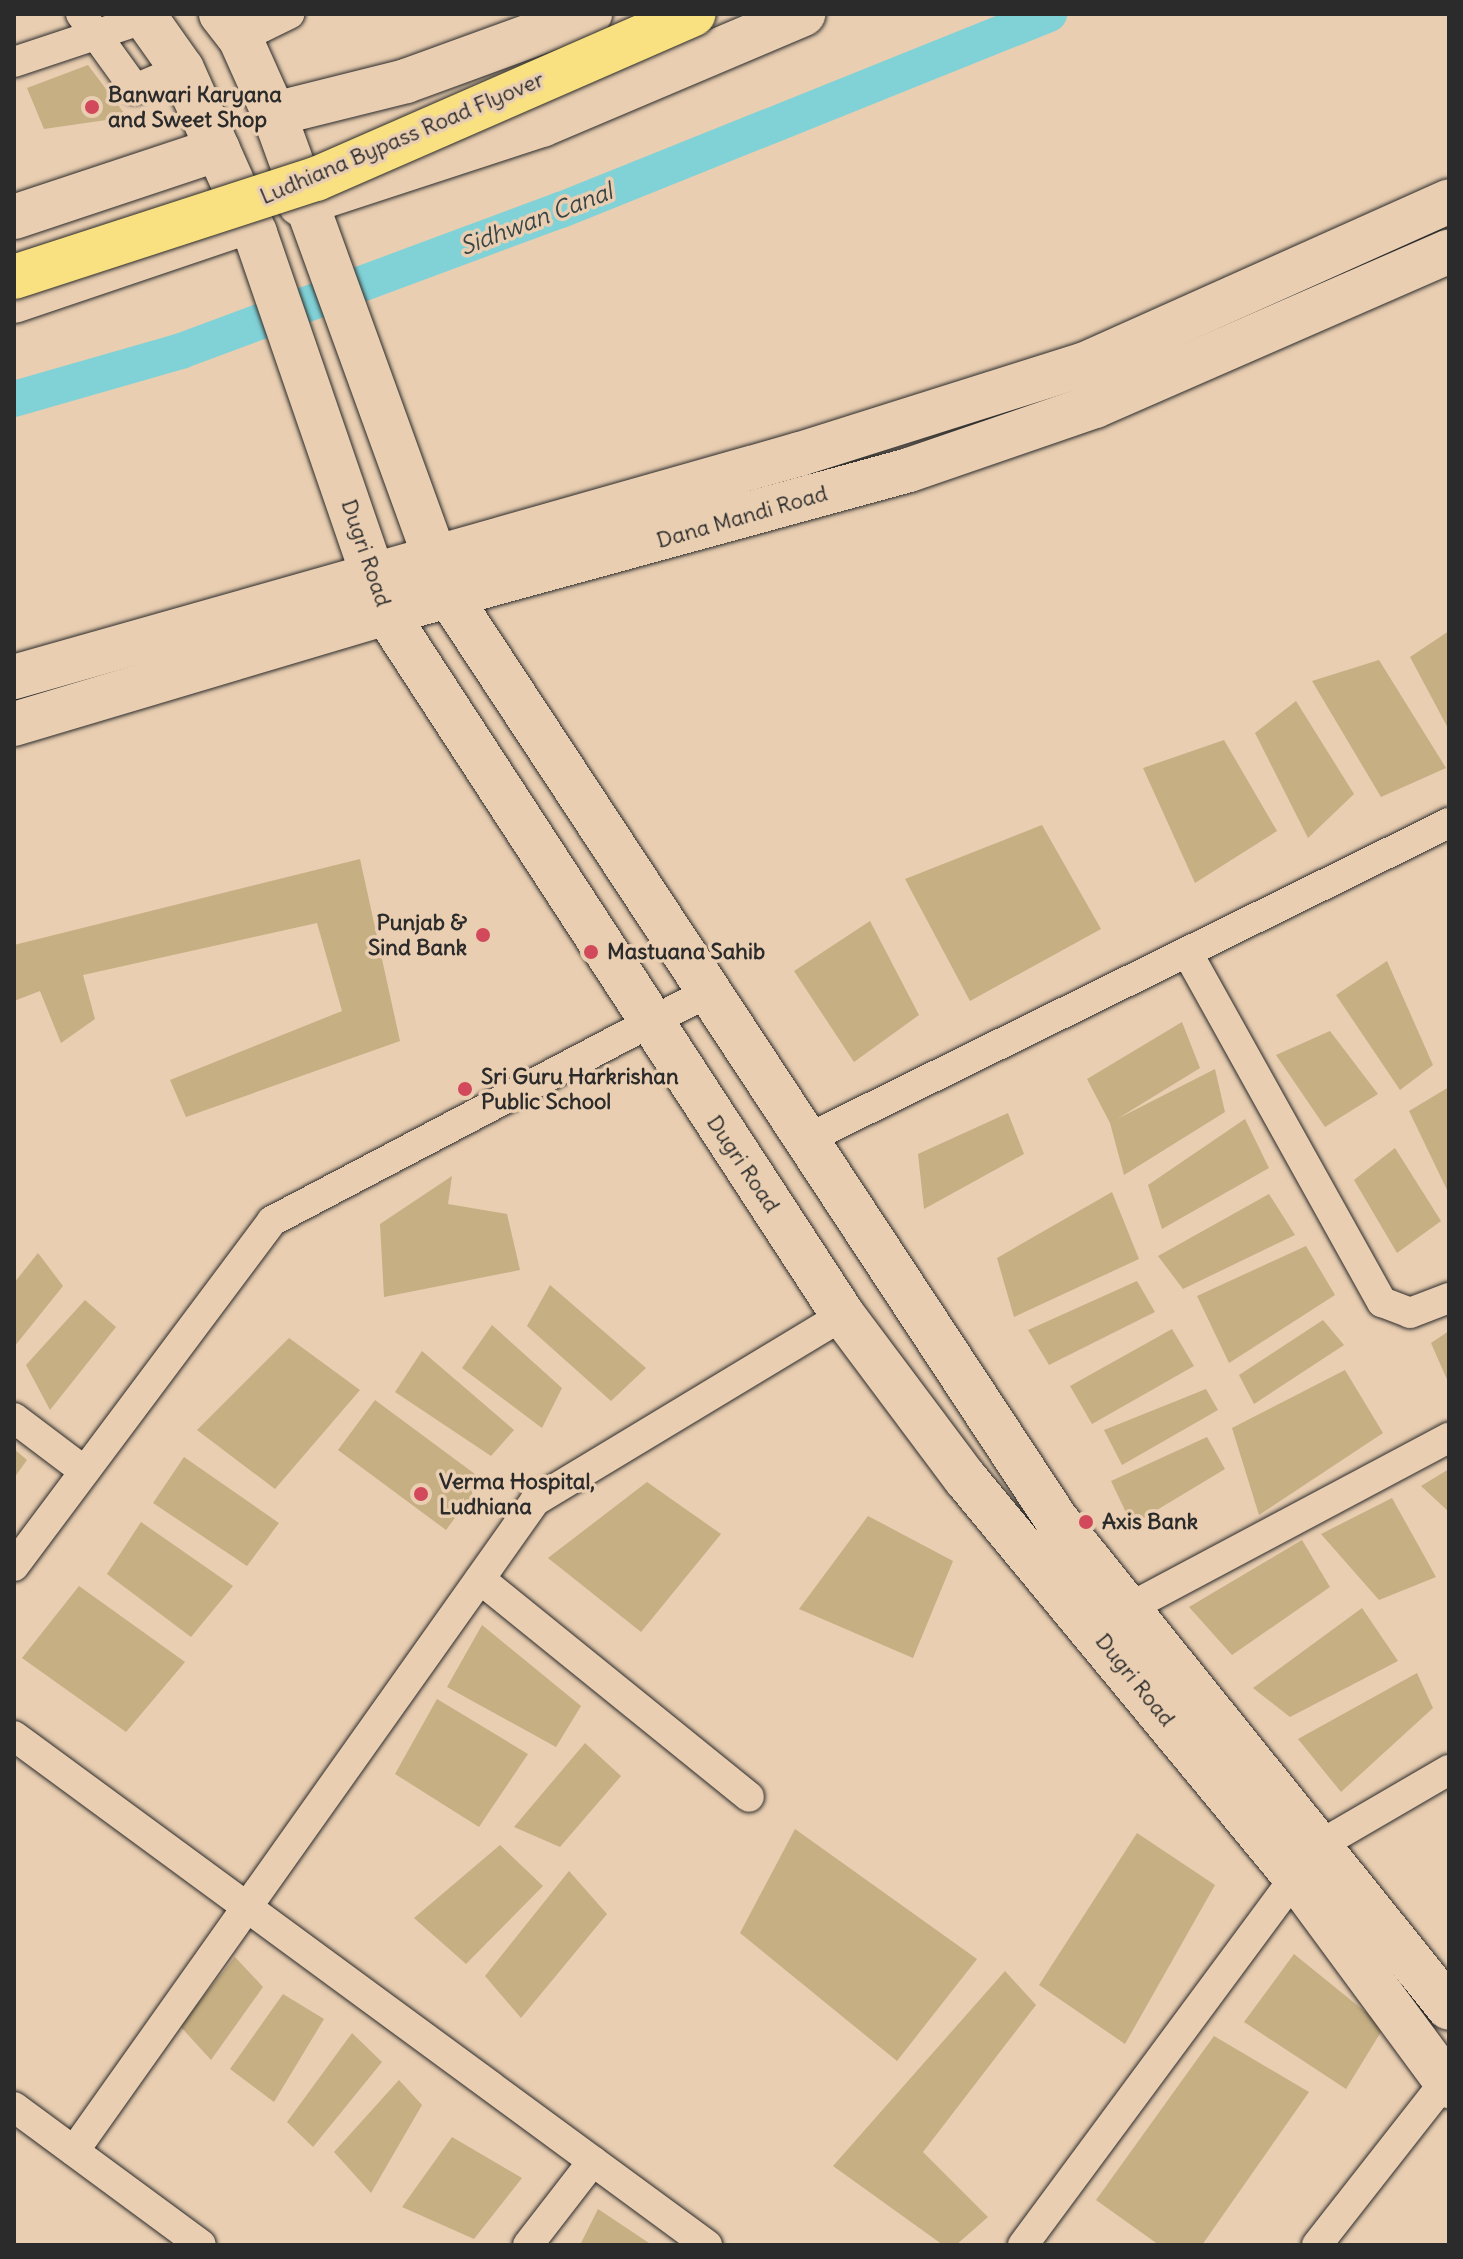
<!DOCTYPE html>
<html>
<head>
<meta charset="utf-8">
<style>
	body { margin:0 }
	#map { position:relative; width:1463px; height:2259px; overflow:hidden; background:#e9ceb1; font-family:Delius,sans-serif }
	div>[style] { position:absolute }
	.canal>* { height:36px; margin:-18px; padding:0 18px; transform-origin:18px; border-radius:18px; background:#81d2d7 }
	.building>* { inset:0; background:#c6af83 }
	.roads { filter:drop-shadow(0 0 2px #2b2b2b) drop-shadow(0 0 2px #2b2b2b) }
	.street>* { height:30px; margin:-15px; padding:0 15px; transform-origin:15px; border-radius:15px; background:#e9ceb1 }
	.secondary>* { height:44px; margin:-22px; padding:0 22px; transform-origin:22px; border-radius:22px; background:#e9ceb1 }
	.bridges { filter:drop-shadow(0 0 2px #2b2b2b) drop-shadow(0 0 2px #2b2b2b) }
	.highway-bridge>* { height:44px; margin:-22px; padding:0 22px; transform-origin:22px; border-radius:22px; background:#f9e181 }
	.dots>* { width:22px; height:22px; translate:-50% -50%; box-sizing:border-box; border:4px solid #e9ceb1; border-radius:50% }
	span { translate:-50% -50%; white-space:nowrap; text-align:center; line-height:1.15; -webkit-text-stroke:7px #e9ceb1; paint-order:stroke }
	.poi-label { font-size:22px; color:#2b2b2b; font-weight:700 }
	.left { translate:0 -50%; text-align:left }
	.right { translate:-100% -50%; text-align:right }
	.street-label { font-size:22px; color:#2b2b2b }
	.water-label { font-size:24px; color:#384445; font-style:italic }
	.frame { position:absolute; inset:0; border:16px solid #2b2b2b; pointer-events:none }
</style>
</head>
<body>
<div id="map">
	<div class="canal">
		<i style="left:14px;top:399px;width:174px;rotate:-16deg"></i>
		<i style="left:181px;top:351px;width:405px;rotate:-20.4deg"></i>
		<i style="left:561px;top:210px;width:526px;rotate:-21.88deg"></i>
	</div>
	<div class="building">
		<i style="clip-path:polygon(88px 65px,127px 117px,44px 129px,27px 88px)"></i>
		<i style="clip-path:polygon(1449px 631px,1449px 730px,1410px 657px)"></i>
		<i style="clip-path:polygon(1379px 660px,1446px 768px,1381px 797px,1312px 681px)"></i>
		<i style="clip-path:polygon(1296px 701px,1354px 794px,1308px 838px,1255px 733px)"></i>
		<i style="clip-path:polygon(1224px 740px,1277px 831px,1195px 883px,1143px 768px)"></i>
		<i style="clip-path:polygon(1042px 825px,1101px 929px,970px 1001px,905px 879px)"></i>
		<i style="clip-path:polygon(360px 859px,400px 1041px,186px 1117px,170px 1080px,342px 1011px,317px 923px,83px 975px,95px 1019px,61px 1043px,40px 991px,14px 1001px,14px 945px)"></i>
		<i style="clip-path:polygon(870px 921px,919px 1015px,854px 1062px,794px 971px)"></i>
		<i style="clip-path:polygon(1387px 961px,1433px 1065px,1400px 1090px,1336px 995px)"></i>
		<i style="clip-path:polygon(1182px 1022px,1200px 1068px,1117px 1119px,1215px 1069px,1225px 1112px,1124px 1175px,1110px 1123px,1087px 1079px)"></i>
		<i style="clip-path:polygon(1330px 1031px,1378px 1094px,1325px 1127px,1276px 1055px)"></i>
		<i style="clip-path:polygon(1449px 1087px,1449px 1194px,1409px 1111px)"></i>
		<i style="clip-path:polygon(1008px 1113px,1024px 1154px,924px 1209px,918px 1154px)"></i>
		<i style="clip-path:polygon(1245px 1119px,1269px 1168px,1162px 1229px,1148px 1185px)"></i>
		<i style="clip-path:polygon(1395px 1148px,1441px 1221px,1397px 1253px,1354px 1180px)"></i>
		<i style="clip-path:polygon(452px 1176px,448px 1204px,507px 1214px,520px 1270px,384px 1297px,380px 1224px)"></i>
		<i style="clip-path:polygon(1112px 1192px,1139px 1259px,1014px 1317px,997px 1258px)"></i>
		<i style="clip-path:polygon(1269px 1194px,1295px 1235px,1183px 1289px,1158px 1256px)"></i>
		<i style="clip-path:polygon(1306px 1246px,1335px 1295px,1229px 1363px,1197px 1296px)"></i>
		<i style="clip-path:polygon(38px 1253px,63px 1286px,14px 1347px,14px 1283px)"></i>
		<i style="clip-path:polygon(1137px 1281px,1155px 1312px,1049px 1365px,1028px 1330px)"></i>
		<i style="clip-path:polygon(550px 1285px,646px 1368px,611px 1401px,527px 1326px)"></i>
		<i style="clip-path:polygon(85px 1300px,116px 1327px,50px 1410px,26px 1365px)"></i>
		<i style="clip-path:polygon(1323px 1320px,1344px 1345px,1254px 1404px,1239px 1375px)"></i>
		<i style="clip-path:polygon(492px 1325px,562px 1388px,542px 1428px,462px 1368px)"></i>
		<i style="clip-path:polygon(1172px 1329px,1194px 1366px,1092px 1424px,1070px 1386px)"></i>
		<i style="clip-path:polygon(1449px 1331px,1449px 1384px,1431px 1343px)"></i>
		<i style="clip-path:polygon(289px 1338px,360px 1390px,275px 1489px,197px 1430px)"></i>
		<i style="clip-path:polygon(422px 1351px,514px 1430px,491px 1456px,395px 1392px)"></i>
		<i style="clip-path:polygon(1345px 1370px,1383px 1433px,1259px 1515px,1232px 1428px)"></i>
		<i style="clip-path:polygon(1206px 1389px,1218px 1410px,1122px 1465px,1104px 1430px)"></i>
		<i style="clip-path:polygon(375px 1400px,483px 1480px,446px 1530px,338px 1450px)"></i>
		<i style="clip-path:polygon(1207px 1437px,1225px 1469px,1132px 1525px,1111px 1481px)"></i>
		<i style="clip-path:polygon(14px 1449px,27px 1460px,14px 1478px)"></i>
		<i style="clip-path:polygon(184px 1457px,279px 1523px,247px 1566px,153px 1503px)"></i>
		<i style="clip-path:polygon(1449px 1469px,1449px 1512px,1421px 1486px)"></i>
		<i style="clip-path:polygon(647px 1482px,721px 1534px,641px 1632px,548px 1558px)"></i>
		<i style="clip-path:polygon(1392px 1498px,1436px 1577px,1379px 1600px,1321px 1534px)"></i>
		<i style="clip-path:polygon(868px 1516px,953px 1561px,913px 1658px,799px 1609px)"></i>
		<i style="clip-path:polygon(141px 1522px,233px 1586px,191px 1637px,107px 1574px)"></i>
		<i style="clip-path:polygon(1302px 1540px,1330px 1587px,1232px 1655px,1189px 1607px)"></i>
		<i style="clip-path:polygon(79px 1586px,185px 1662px,126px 1732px,22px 1658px)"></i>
		<i style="clip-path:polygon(1362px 1608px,1398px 1661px,1290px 1717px,1253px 1688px)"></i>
		<i style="clip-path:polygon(482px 1625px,581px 1706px,556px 1747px,447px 1687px)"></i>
		<i style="clip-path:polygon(1417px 1673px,1433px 1708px,1341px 1792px,1298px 1739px)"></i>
		<i style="clip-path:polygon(437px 1699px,528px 1754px,479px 1827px,395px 1774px)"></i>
		<i style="clip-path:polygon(585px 1743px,621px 1776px,560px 1847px,514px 1827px)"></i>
		<i style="clip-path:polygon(795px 1829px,977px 1959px,897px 2061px,740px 1933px)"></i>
		<i style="clip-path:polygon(1137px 1833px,1215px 1885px,1125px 2044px,1039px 1985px)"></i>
		<i style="clip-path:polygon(500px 1845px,543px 1886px,466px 1964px,414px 1918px)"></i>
		<i style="clip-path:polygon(569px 1871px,607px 1914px,521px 2018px,485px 1976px)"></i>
		<i style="clip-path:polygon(1294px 1954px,1384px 2027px,1346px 2089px,1244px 2022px)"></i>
		<i style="clip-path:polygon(235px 1957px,263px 1987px,211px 2060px,180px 2026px)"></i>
		<i style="clip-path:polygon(1005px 1971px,1036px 2005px,923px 2152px,988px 2217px,956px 2245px,943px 2245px,833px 2166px)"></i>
		<i style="clip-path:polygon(283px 1994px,324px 2019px,274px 2102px,230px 2069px)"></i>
		<i style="clip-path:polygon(352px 2033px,382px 2062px,313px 2147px,287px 2122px)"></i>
		<i style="clip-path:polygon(1214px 2036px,1309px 2092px,1202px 2245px,1159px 2245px,1096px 2200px)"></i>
		<i style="clip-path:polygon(399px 2080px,422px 2105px,371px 2193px,334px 2152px)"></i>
		<i style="clip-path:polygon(452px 2137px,522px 2178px,474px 2239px,402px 2207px)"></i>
		<i style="clip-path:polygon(598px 2209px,652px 2245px,580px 2245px)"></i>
	</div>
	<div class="roads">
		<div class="street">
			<i style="left:81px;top:14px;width:92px;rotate:54.2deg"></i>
			<i style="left:135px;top:89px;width:51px;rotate:-23.1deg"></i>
			<i style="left:240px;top:38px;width:55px;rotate:-26.1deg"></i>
			<i style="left:14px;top:62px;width:139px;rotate:-18.4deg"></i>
			<i style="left:1187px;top:952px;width:401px;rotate:60.9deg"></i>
			<i style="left:1382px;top:1302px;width:30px;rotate:21deg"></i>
			<i style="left:1410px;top:1313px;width:42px;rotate:-21deg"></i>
			<i style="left:803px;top:1141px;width:720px;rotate:-26.21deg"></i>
			<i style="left:14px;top:1418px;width:88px;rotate:37.1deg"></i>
			<i style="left:14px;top:1566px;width:431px;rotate:-53.2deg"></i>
			<i style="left:272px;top:1221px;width:491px;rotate:-27.7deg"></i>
			<i style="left:480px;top:1579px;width:346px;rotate:39deg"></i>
			<i style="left:1127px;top:1609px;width:365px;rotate:-28deg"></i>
			<i style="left:14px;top:1736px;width:860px;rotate:36.3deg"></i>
			<i style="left:1320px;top:1845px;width:149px;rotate:-30.2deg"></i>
			<i style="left:14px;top:2107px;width:232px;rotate:36.4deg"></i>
			<i style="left:74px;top:2151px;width:797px;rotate:-54.65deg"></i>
			<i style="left:535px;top:1501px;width:360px;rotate:-31.1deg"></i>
			<i style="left:528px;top:2245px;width:106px;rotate:-52.3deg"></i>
			<i style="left:1023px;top:2245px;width:458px;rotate:-53.5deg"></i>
			<i style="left:1317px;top:2245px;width:207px;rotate:-51.9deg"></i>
		</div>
		<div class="secondary">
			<i style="left:143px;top:14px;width:67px;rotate:54.7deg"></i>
			<i style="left:182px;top:69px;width:180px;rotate:66deg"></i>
			<i style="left:255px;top:233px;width:402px;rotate:71deg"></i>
			<i style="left:386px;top:613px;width:838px;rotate:56.94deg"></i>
			<i style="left:843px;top:1315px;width:204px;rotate:53.2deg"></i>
			<i style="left:965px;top:1478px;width:518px;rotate:50.41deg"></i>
			<i style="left:1295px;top:1877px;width:260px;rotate:53.6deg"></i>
			<i style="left:221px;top:14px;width:31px;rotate:52deg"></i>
			<i style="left:240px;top:38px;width:83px;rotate:65.9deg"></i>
			<i style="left:274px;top:114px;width:513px;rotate:70.05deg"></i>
			<i style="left:449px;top:596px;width:1105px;rotate:56.67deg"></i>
			<i style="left:1056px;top:1519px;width:627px;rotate:51.21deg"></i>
			<i style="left:274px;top:114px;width:136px;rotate:-14deg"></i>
			<i style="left:406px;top:81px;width:196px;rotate:-20deg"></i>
			<i style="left:300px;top:204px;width:255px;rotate:-18.1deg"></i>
			<i style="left:542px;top:125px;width:284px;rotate:-23deg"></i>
			<i style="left:14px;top:217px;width:215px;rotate:-18.4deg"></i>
			<i style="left:14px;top:301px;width:237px;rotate:-18.7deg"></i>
			<i style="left:14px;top:677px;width:817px;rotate:-15.84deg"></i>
			<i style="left:800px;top:454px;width:297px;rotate:-17.5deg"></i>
			<i style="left:1083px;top:365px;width:401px;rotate:-24.1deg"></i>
			<i style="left:14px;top:724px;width:388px;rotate:-16.6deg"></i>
			<i style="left:386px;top:613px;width:542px;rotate:-15.29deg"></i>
			<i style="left:909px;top:470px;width:197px;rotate:-19deg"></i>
			<i style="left:1095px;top:406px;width:386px;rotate:-23.6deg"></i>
		</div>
	</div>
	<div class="bridges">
		<div class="highway-bridge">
			<i style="left:14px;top:277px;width:318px;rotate:-18deg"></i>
			<i style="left:316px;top:179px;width:412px;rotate:-23.6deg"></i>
		</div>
	</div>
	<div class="dots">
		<i style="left:92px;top:107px;background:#d1495b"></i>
		<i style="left:483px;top:935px;background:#d1495b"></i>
		<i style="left:591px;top:952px;background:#d1495b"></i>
		<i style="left:465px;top:1089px;background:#d1495b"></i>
		<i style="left:421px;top:1494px;background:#d1495b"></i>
		<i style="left:1086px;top:1522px;background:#d1495b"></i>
	</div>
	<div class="poi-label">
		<span class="left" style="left:108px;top:107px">Banwari Karyana<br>and Sweet Shop</span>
		<span class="right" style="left:467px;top:935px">Punjab &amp;<br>Sind Bank</span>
		<span class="left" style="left:607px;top:952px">Mastuana Sahib</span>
		<span class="left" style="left:481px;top:1089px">Sri Guru Harkrishan<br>Public School</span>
		<span class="left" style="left:439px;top:1494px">Verma Hospital,<br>Ludhiana</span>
		<span class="left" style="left:1102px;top:1522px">Axis Bank</span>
	</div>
	<div class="street-label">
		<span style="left:402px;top:138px;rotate:-23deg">Ludhiana Bypass Road Flyover</span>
		<span style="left:742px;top:517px;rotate:-16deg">Dana Mandi Road</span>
		<span style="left:366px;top:553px;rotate:71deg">Dugri Road</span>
		<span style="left:743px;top:1164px;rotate:56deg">Dugri Road</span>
		<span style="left:1135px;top:1680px;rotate:51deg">Dugri Road</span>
	</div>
	<div class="water-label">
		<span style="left:536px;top:219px;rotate:-21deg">Sidhwan Canal</span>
	</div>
	<div class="frame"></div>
</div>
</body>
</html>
